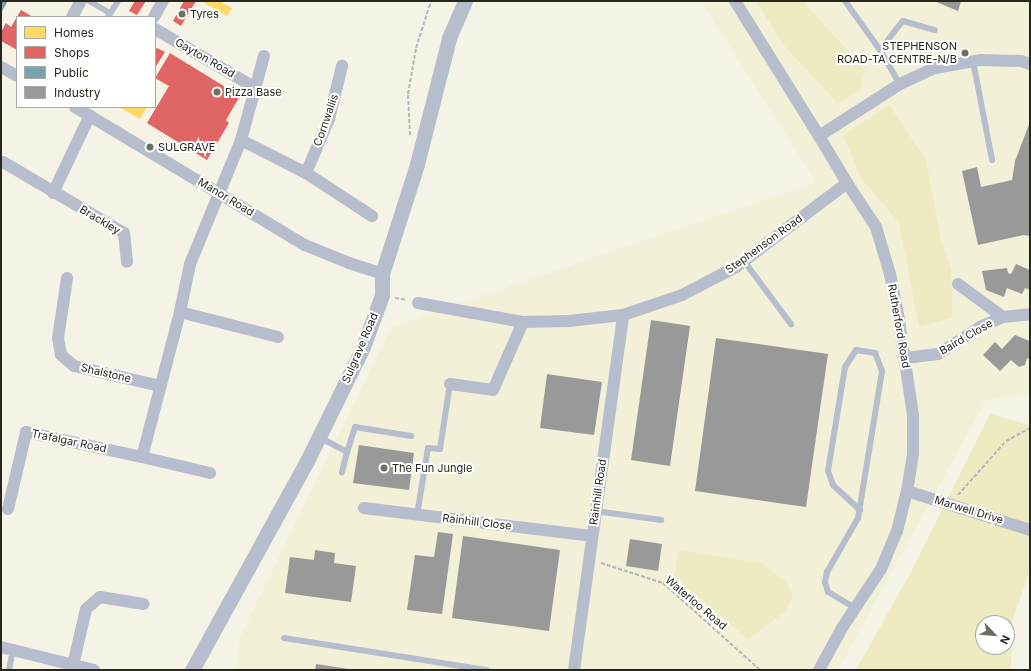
<!DOCTYPE html>
<html>
<head>
<meta charset="utf-8">
<style>
	body { margin:0 }
	#map { position:relative; width:1031px; height:671px; overflow:hidden; background:#f5f3e5; font-family:Inter,sans-serif }
	div>[style] { position:absolute }
	.built>* { inset:0; background:#f3f0d8 }
	.green>* { inset:0; background:#eeebc2 }
	.homes>* { inset:0; background:#ffd966 }
	.shops>* { inset:0; background:#e06666 }
	.public>* { inset:0; background:#76a5af }
	.industry>* { inset:0; background:#999 }
	.path>* { height:2px; margin-top:-1px; transform-origin:0; background:repeating-linear-gradient(90deg,#b4b8bd 0 4px,transparent 0 6px) }
	.service>* { height:6px; margin:-3px; padding:0 3px; transform-origin:3px; border-radius:3px; background:#b6bdcc }
	.minor>* { height:12px; margin:-6px; padding:0 6px; transform-origin:6px; border-radius:6px; background:#b6bdcc }
	.tertiary>* { height:15px; margin:-7.5px; padding:0 7.5px; transform-origin:7.5px; border-radius:7.5px; background:#b6bdcc }
	.dots>* { width:11px; height:11px; translate:-50% -50%; box-sizing:border-box; border:2px solid #fff; border-radius:50% }
	span { translate:-50% -50%; white-space:nowrap; text-align:center; line-height:1.15; -webkit-text-stroke:4px #fff; paint-order:stroke }
	.poi-label { font-size:11px; color:#27271d }
	.left { translate:0 -50%; text-align:left }
	.right { translate:-100% -50%; text-align:right }
	.street-label { font-size:11px; color:#27271d }
	.frame { position:absolute; inset:0; border:2px solid #27271d; pointer-events:none }
	.legend { position:absolute; left:16px; top:16px; width:140px; height:92px; box-sizing:border-box; background:#fff; border:1px solid #a9a9a5; margin:0; padding:5px 7px; list-style:none; font-size:12px; color:#27271d }
	.legend li { display:flex; align-items:center; gap:8px; height:20px }
	.legend b { width:20px; border:1px solid #a9a9a5 }
	.north { position:absolute; left:975px; top:615px; width:40px; height:40px; box-sizing:border-box; background:#fff; border:1px solid #a9a9a5; border-radius:50%; rotate:116deg; font-size:11px; font-weight:700; line-height:16px; text-align:center; color:#27271d }
	.north::after { content:''; display:block; margin:auto; width:14px; height:18px; background:#6f6e63; clip-path:polygon(50% 0,100% 100%,50% 72%,0 100%) }
</style>
</head>
<body>
<div id="map">
	<div class="built">
		<i style="clip-path:polygon(701px 1px,1030px 1px,1030px 394px,986px 400px,838px 670px,236px 670px,240px 637px,391px 327px,816px 182px)"></i>
	</div>
	<div class="green">
		<i style="clip-path:polygon(756px 1px,803px 1px,865px 70px,860px 90px,838px 104px,786px 48px)"></i>
		<i style="clip-path:polygon(889px 105px,926px 160px,941px 240px,951px 269px,953px 317px,919px 327px,899px 223px,861px 178px,843px 135px)"></i>
		<i style="clip-path:polygon(evenodd,990px 414px,1030px 425px,1030px 570px,1012px 622px,1011px 670px,856px 670px,912px 570px,990px 414px,983px 623px,1007px 623px,1007px 647px,983px 647px,983px 623px)"></i>
		<i style="clip-path:polygon(679px 550px,762px 563px,787px 583px,793px 596px,786px 611px,748px 639px,674px 576px)"></i>
	</div>
	<div class="homes">
		<i style="clip-path:polygon(201px 1px,219px 1px,232px 8px,227px 16px)"></i>
		<i style="clip-path:polygon(119px 107px,147px 107px,140px 119px)"></i>
	</div>
	<div class="shops">
		<i style="clip-path:polygon(135px 1px,146px 1px,137px 15px,129px 11px)"></i>
		<i style="clip-path:polygon(184px 1px,196px 1px,181px 26px,173px 21px)"></i>
		<i style="clip-path:polygon(21px 10px,33px 17px,17px 17px,17px 50px,1px 41px,1px 32px,6px 23px,11px 27px)"></i>
		<i style="clip-path:polygon(157px 48px,165px 52px,155px 68px,155px 50px)"></i>
		<i style="clip-path:polygon(170px 53px,240px 96px,226px 120px,229px 123px,207px 160px,147px 123px,169px 86px,155px 78px)"></i>
	</div>
	<div class="public">
		<i style="clip-path:polygon(1px 1px,8px 1px,1px 13px)"></i>
	</div>
	<div class="industry">
		<i style="clip-path:polygon(934px 1px,961px 1px,958px 11px)"></i>
		<i style="clip-path:polygon(1030px 122px,1030px 236px,1024px 235px,978px 245px,962px 171px,977px 167px,981px 187px,1012px 180px,1015px 161px)"></i>
		<i style="clip-path:polygon(1016px 264px,1030px 270px,1030px 290px,1025px 288px,1022px 294px,1007px 288px,1004px 297px,986px 290px,982px 271px,1007px 268px,1008px 273px,1011px 274px)"></i>
		<i style="clip-path:polygon(651px 320px,690px 326px,670px 466px,631px 460px)"></i>
		<i style="clip-path:polygon(1015px 335px,1030px 341px,1030px 360px,1027px 358px,1025px 365px,1019px 367px,1011px 360px,1000px 371px,983px 355px,995px 342px,1002px 349px)"></i>
		<i style="clip-path:polygon(716px 338px,828px 354px,806px 507px,695px 491px)"></i>
		<i style="clip-path:polygon(547px 374px,602px 382px,594px 435px,540px 428px)"></i>
		<i style="clip-path:polygon(359px 445px,414px 453px,409px 490px,353px 483px)"></i>
		<i style="clip-path:polygon(438px 532px,453px 534px,442px 614px,407px 610px,415px 555px,434px 557px)"></i>
		<i style="clip-path:polygon(463px 536px,560px 550px,549px 631px,452px 618px)"></i>
		<i style="clip-path:polygon(630px 539px,662px 544px,658px 571px,626px 566px)"></i>
		<i style="clip-path:polygon(315px 550px,335px 553px,334px 563px,356px 566px,351px 602px,285px 593px,290px 557px,314px 560px)"></i>
		<i style="clip-path:polygon(316px 664px,349px 669px,349px 670px,315px 670px)"></i>
	</div>
	<div class="path">
		<i style="left:410px;top:135px;width:41px;rotate:-92.8deg"></i>
		<i style="left:408px;top:94px;width:47px;rotate:-80.1deg"></i>
		<i style="left:416px;top:48px;width:49px;rotate:-72.3deg"></i>
		<i style="left:395px;top:298px;width:12px;rotate:9deg"></i>
		<i style="left:958px;top:495px;width:72px;rotate:-48.4deg"></i>
		<i style="left:1006px;top:441px;width:27px;rotate:-28deg"></i>
		<i style="left:601px;top:563px;width:65px;rotate:17.9deg"></i>
		<i style="left:663px;top:583px;width:130px;rotate:41.9deg"></i>
	</div>
	<div class="service">
		<i style="left:89px;top:1px;width:24px;rotate:30deg"></i>
		<i style="left:845px;top:1px;width:60px;rotate:54.5deg"></i>
		<i style="left:880px;top:50px;width:39px;rotate:60deg"></i>
		<i style="left:108px;top:17px;width:19px;rotate:-58deg"></i>
		<i style="left:880px;top:50px;width:37px;rotate:-52deg"></i>
		<i style="left:903px;top:21px;width:33px;rotate:16deg"></i>
		<i style="left:973px;top:61px;width:101px;rotate:79.1deg"></i>
		<i style="left:744px;top:261px;width:79px;rotate:53.3deg"></i>
		<i style="left:319px;top:437px;width:32px;rotate:28deg"></i>
		<i style="left:347px;top:452px;width:21px;rotate:104deg"></i>
		<i style="left:347px;top:452px;width:26px;rotate:-72deg"></i>
		<i style="left:355px;top:427px;width:57px;rotate:9.1deg"></i>
		<i style="left:595px;top:511px;width:67px;rotate:7.8deg"></i>
		<i style="left:417px;top:515px;width:68px;rotate:-80.7deg"></i>
		<i style="left:428px;top:448px;width:12px;rotate:5deg"></i>
		<i style="left:440px;top:449px;width:66px;rotate:-81.3deg"></i>
		<i style="left:855px;top:608px;width:31px;rotate:-149deg"></i>
		<i style="left:828px;top:592px;width:10px;rotate:-107deg"></i>
		<i style="left:825px;top:582px;width:10px;rotate:-79deg"></i>
		<i style="left:827px;top:572px;width:62px;rotate:-60.1deg"></i>
		<i style="left:858px;top:518px;width:149px;rotate:-80.7deg"></i>
		<i style="left:882px;top:371px;width:19px;rotate:-111deg"></i>
		<i style="left:875px;top:353px;width:19px;rotate:-171deg"></i>
		<i style="left:856px;top:350px;width:20px;rotate:123deg"></i>
		<i style="left:845px;top:367px;width:105px;rotate:99.3deg"></i>
		<i style="left:828px;top:471px;width:15px;rotate:70deg"></i>
		<i style="left:833px;top:485px;width:37px;rotate:43deg"></i>
		<i style="left:284px;top:638px;width:206px;rotate:9deg"></i>
		<i style="left:9px;top:670px;width:20px;rotate:-79deg"></i>
	</div>
	<div class="minor">
		<i style="left:735px;top:1px;width:159px;rotate:58.1deg"></i>
		<i style="left:819px;top:136px;width:55px;rotate:59.2deg"></i>
		<i style="left:847px;top:183px;width:53px;rotate:56.6deg"></i>
		<i style="left:876px;top:227px;width:49px;rotate:73.4deg"></i>
		<i style="left:890px;top:274px;width:41px;rotate:78.7deg"></i>
		<i style="left:898px;top:314px;width:102px;rotate:81.6deg"></i>
		<i style="left:913px;top:415px;width:39px;rotate:90deg"></i>
		<i style="left:913px;top:454px;width:37px;rotate:99deg"></i>
		<i style="left:907px;top:491px;width:41px;rotate:104deg"></i>
		<i style="left:897px;top:531px;width:41px;rotate:112.8deg"></i>
		<i style="left:881px;top:569px;width:71px;rotate:123.5deg"></i>
		<i style="left:842px;top:628px;width:48px;rotate:118.7deg"></i>
		<i style="left:72px;top:17px;width:18px;rotate:-61deg"></i>
		<i style="left:154px;top:17px;width:18px;rotate:-61deg"></i>
		<i style="left:155px;top:29px;width:115px;rotate:30.4deg"></i>
		<i style="left:1px;top:67px;width:18px;rotate:29deg"></i>
		<i style="left:75px;top:107px;width:268px;rotate:31deg"></i>
		<i style="left:305px;top:245px;width:48px;rotate:22.2deg"></i>
		<i style="left:349px;top:263px;width:35px;rotate:18deg"></i>
		<i style="left:819px;top:136px;width:96px;rotate:-32.7deg"></i>
		<i style="left:900px;top:84px;width:38px;rotate:-25deg"></i>
		<i style="left:935px;top:68px;width:47px;rotate:-9.9deg"></i>
		<i style="left:981px;top:60px;width:40px;rotate:1.4deg"></i>
		<i style="left:1021px;top:61px;width:9px;rotate:18deg"></i>
		<i style="left:241px;top:140px;width:73px;rotate:26.9deg"></i>
		<i style="left:306px;top:173px;width:79px;rotate:33.1deg"></i>
		<i style="left:3px;top:162px;width:140px;rotate:30.4deg"></i>
		<i style="left:124px;top:233px;width:29px;rotate:84deg"></i>
		<i style="left:306px;top:173px;width:59px;rotate:-66.9deg"></i>
		<i style="left:329px;top:119px;width:55px;rotate:-76.2deg"></i>
		<i style="left:53px;top:193px;width:86px;rotate:-64.6deg"></i>
		<i style="left:67px;top:278px;width:61px;rotate:98.5deg"></i>
		<i style="left:58px;top:338px;width:17px;rotate:80deg"></i>
		<i style="left:61px;top:355px;width:17px;rotate:40deg"></i>
		<i style="left:74px;top:366px;width:88px;rotate:13.1deg"></i>
		<i style="left:958px;top:284px;width:56px;rotate:36.3deg"></i>
		<i style="left:418px;top:303px;width:107px;rotate:10.3deg"></i>
		<i style="left:523px;top:322px;width:46px;rotate:-1.2deg"></i>
		<i style="left:569px;top:321px;width:54px;rotate:-6.3deg"></i>
		<i style="left:623px;top:315px;width:62px;rotate:-18.7deg"></i>
		<i style="left:682px;top:295px;width:61px;rotate:-27.4deg"></i>
		<i style="left:736px;top:267px;width:139px;rotate:-37.1deg"></i>
		<i style="left:180px;top:312px;width:101px;rotate:14.3deg"></i>
		<i style="left:905px;top:358px;width:33px;rotate:-7deg"></i>
		<i style="left:938px;top:354px;width:52px;rotate:-32.5deg"></i>
		<i style="left:982px;top:326px;width:23px;rotate:-23deg"></i>
		<i style="left:1003px;top:317px;width:27px;rotate:-6deg"></i>
		<i style="left:450px;top:384px;width:43px;rotate:7.9deg"></i>
		<i style="left:493px;top:390px;width:74px;rotate:-66.2deg"></i>
		<i style="left:142px;top:457px;width:70px;rotate:13.2deg"></i>
		<i style="left:907px;top:491px;width:129px;rotate:17.6deg"></i>
		<i style="left:364px;top:508px;width:229px;rotate:7deg"></i>
		<i style="left:8px;top:509px;width:79px;rotate:-76.8deg"></i>
		<i style="left:26px;top:432px;width:119px;rotate:12.2deg"></i>
		<i style="left:142px;top:457px;width:150px;rotate:-75.3deg"></i>
		<i style="left:180px;top:312px;width:49px;rotate:-78.2deg"></i>
		<i style="left:190px;top:264px;width:134px;rotate:-67.6deg"></i>
		<i style="left:241px;top:140px;width:87px;rotate:-74.7deg"></i>
		<i style="left:1px;top:647px;width:96px;rotate:13.9deg"></i>
		<i style="left:73px;top:665px;width:57px;rotate:-76.9deg"></i>
		<i style="left:86px;top:609px;width:18px;rotate:-41deg"></i>
		<i style="left:100px;top:597px;width:44px;rotate:9.2deg"></i>
		<i style="left:574px;top:670px;width:358px;rotate:-82.1deg"></i>
	</div>
	<div class="tertiary">
		<i style="left:192px;top:670px;width:239px;rotate:-61.2deg"></i>
		<i style="left:307px;top:461px;width:127px;rotate:-63.8deg"></i>
		<i style="left:363px;top:347px;width:55px;rotate:-69.9deg"></i>
		<i style="left:382px;top:295px;width:21px;rotate:-90deg"></i>
		<i style="left:382px;top:274px;width:115px;rotate:-72.3deg"></i>
		<i style="left:417px;top:164px;width:130px;rotate:-75.7deg"></i>
		<i style="left:449px;top:38px;width:40px;rotate:-66.6deg"></i>
	</div>
	<div class="dots">
		<i style="left:182px;top:14px;background:#6f6e63"></i>
		<i style="left:965px;top:53px;background:#6f6e63"></i>
		<i style="left:217px;top:92px;background:#6f6e63"></i>
		<i style="left:150px;top:147px;background:#6f6e63"></i>
		<i style="left:384px;top:468px;background:#6f6e63"></i>
	</div>
	<div class="poi-label">
		<span class="left" style="left:190px;top:14px">Tyres</span>
		<span class="right" style="left:957px;top:53px">STEPHENSON<br>ROAD-TA CENTRE-N/B</span>
		<span class="left" style="left:225px;top:92px">Pizza Base</span>
		<span class="left" style="left:158px;top:147px">SULGRAVE</span>
		<span class="left" style="left:392px;top:468px">The Fun Jungle</span>
	</div>
	<div class="street-label">
		<span style="left:205px;top:58px;rotate:30deg">Gayton Road</span>
		<span style="left:326px;top:120px;rotate:-71deg">Cornwallis</span>
		<span style="left:226px;top:197px;rotate:31deg">Manor Road</span>
		<span style="left:100px;top:220px;rotate:31deg">Brackley</span>
		<span style="left:764px;top:244px;rotate:-36deg">Stephenson Road</span>
		<span style="left:899px;top:326px;rotate:80deg">Rutherford Road</span>
		<span style="left:966px;top:337px;rotate:-30deg">Baird Close</span>
		<span style="left:360px;top:348px;rotate:-67deg">Sulgrave Road</span>
		<span style="left:106px;top:373px;rotate:13deg">Shalstone</span>
		<span style="left:69px;top:441px;rotate:12deg">Trafalgar Road</span>
		<span style="left:598px;top:492px;rotate:-82deg">Rainhill Road</span>
		<span style="left:969px;top:510px;rotate:17deg">Marwell Drive</span>
		<span style="left:477px;top:522px;rotate:7deg">Rainhill Close</span>
		<span style="left:696px;top:603px;rotate:40deg">Waterloo Road</span>
	</div>
	<div class="frame"></div>
	<ul class="legend">
	<li><b style="height:11px;background:#ffd966"></b>Homes</li>
	<li><b style="height:11px;background:#e06666"></b>Shops</li>
	<li><b style="height:11px;background:#76a5af"></b>Public</li>
	<li><b style="height:11px;background:#999"></b>Industry</li>
	</ul>
	<div class="north">N</div>
</div>
</body>
</html>
